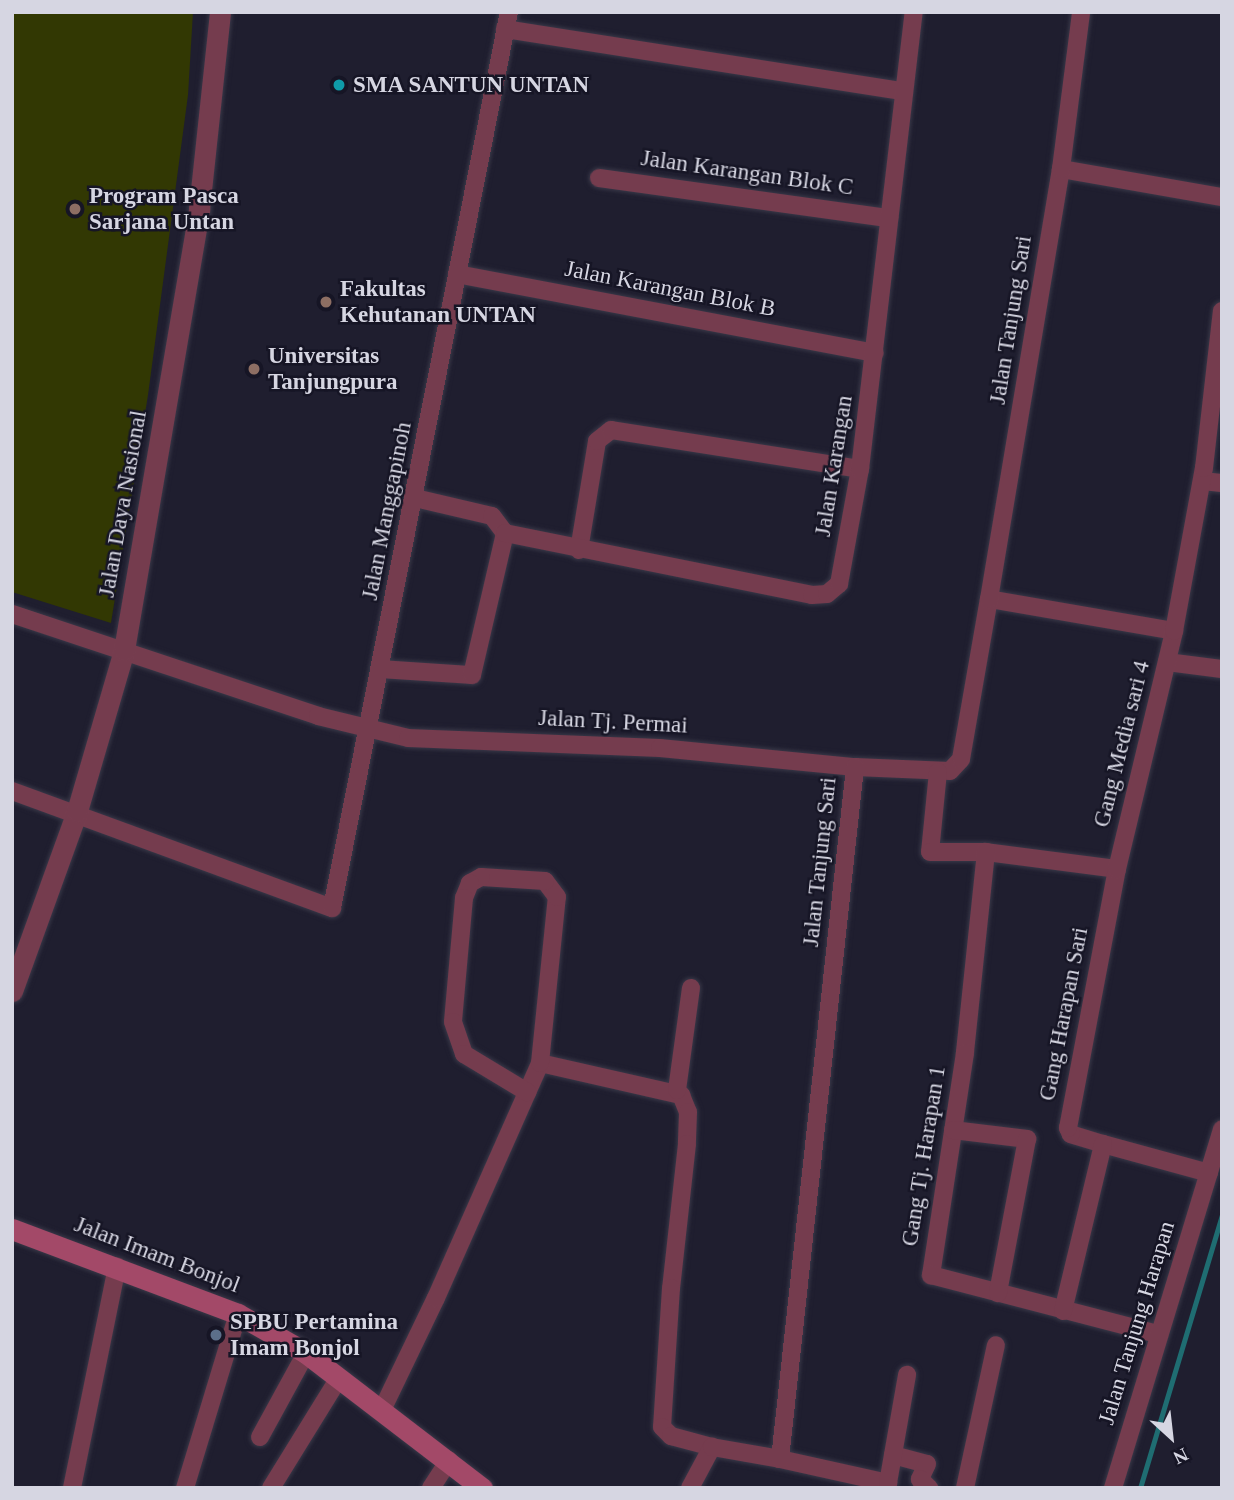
<!DOCTYPE html>
<html>
<head>
<meta charset="utf-8">
<style>
	body { margin:0 }
	#map { position:relative; width:1234px; height:1500px; overflow:hidden; background:#1f1e2f; font-family:"Times New Roman",serif }
	div>[style] { position:absolute }
	.green>* { inset:0; background:#323803 }
	.stream>* { height:5px; margin:-2.5px; padding:0 2.5px; transform-origin:2.5px; border-radius:2.5px; background:#1f6d72 }
	.roads { filter:drop-shadow(0 0 2px #393848) drop-shadow(0 0 2px #393848) }
	.minor>* { height:18px; margin:-9px; padding:0 9px; transform-origin:9px; border-radius:9px; background:#753c4e }
	.tertiary>* { height:21px; margin:-10.5px; padding:0 10.5px; transform-origin:10.5px; border-radius:10.5px; background:#753c4e }
	.secondary>* { height:21px; margin:-10.5px; padding:0 10.5px; transform-origin:10.5px; border-radius:10.5px; background:#a34968 }
	.dots>* { width:19px; height:19px; translate:-50% -50%; box-sizing:border-box; border:4px solid #161525; border-radius:50% }
	span { translate:-50% -50%; white-space:nowrap; text-align:center; line-height:1.15; -webkit-text-stroke:5px #161525; paint-order:stroke }
	.poi-label { font-size:23px; color:#d6d6e2; font-weight:700 }
	.left { translate:0 -50%; text-align:left }
	.street-label { font-size:23px; color:#d6d6e2 }
	.frame { position:absolute; inset:0; border:14px solid #d6d6e2; pointer-events:none }
	.north { position:absolute; left:1136px; top:1402px; width:70px; height:70px; -webkit-text-stroke:5px #161525; paint-order:stroke; rotate:153deg; font-size:19px; font-weight:700; line-height:28px; text-align:center; color:#d6d6e2 }
	.north::after { content:''; display:block; margin:auto; width:24px; height:32px; background:#d6d6e2; clip-path:polygon(50% 0,100% 100%,50% 72%,0 100%) }
</style>
</head>
<body>
<div id="map">
	<div class="green">
		<i style="clip-path:polygon(12px 12px,193px 12px,188px 95px,148px 395px,111px 623px,12px 592px)"></i>
	</div>
	<div class="stream">
		<i style="left:1140px;top:1488px;width:285px;rotate:-73.3deg"></i>
	</div>
	<div class="roads">
		<div class="minor">
			<i style="left:505px;top:29px;width:401px;rotate:8.9deg"></i>
			<i style="left:1061px;top:169px;width:163px;rotate:9.9deg"></i>
			<i style="left:599px;top:178px;width:293px;rotate:7.9deg"></i>
			<i style="left:457px;top:274px;width:425px;rotate:10.7deg"></i>
			<i style="left:1202px;top:481px;width:20px;rotate:6deg"></i>
			<i style="left:415px;top:498px;width:79px;rotate:13.2deg"></i>
			<i style="left:492px;top:516px;width:21px;rotate:53deg"></i>
			<i style="left:579px;top:550px;width:110px;rotate:-80.6deg"></i>
			<i style="left:597px;top:441px;width:18px;rotate:-38deg"></i>
			<i style="left:611px;top:430px;width:252px;rotate:8.9deg"></i>
			<i style="left:989px;top:599px;width:188px;rotate:9.8deg"></i>
			<i style="left:12px;top:614px;width:323px;rotate:18.4deg"></i>
			<i style="left:318px;top:716px;width:93px;rotate:13.7deg"></i>
			<i style="left:408px;top:738px;width:252px;rotate:2.3deg"></i>
			<i style="left:660px;top:748px;width:196px;rotate:5.6deg"></i>
			<i style="left:855px;top:767px;width:95px;rotate:2.4deg"></i>
			<i style="left:950px;top:771px;width:16px;rotate:-47deg"></i>
			<i style="left:961px;top:759px;width:162px;rotate:-80.1deg"></i>
			<i style="left:989px;top:599px;width:436px;rotate:-80.5deg"></i>
			<i style="left:1061px;top:169px;width:158px;rotate:-82.7deg"></i>
			<i style="left:1167px;top:662px;width:55px;rotate:7.3deg"></i>
			<i style="left:381px;top:669px;width:91px;rotate:3.8deg"></i>
			<i style="left:472px;top:675px;width:146px;rotate:-76.9deg"></i>
			<i style="left:505px;top:533px;width:313px;rotate:11.4deg"></i>
			<i style="left:812px;top:595px;width:15px;rotate:-4deg"></i>
			<i style="left:827px;top:594px;width:16px;rotate:-40deg"></i>
			<i style="left:839px;top:584px;width:117px;rotate:-79.7deg"></i>
			<i style="left:860px;top:469px;width:460px;rotate:-83.3deg"></i>
			<i style="left:938px;top:772px;width:80px;rotate:95.7deg"></i>
			<i style="left:930px;top:852px;width:56px"></i>
			<i style="left:986px;top:852px;width:132px;rotate:7.4deg"></i>
			<i style="left:12px;top:791px;width:341px;rotate:20.1deg"></i>
			<i style="left:332px;top:908px;width:913px;rotate:-78.83deg"></i>
			<i style="left:986px;top:852px;width:202px;rotate:96deg"></i>
			<i style="left:965px;top:1053px;width:225px;rotate:98.7deg"></i>
			<i style="left:931px;top:1275px;width:235px;rotate:14.6deg"></i>
			<i style="left:540px;top:1063px;width:145px;rotate:12.8deg"></i>
			<i style="left:681px;top:1095px;width:18px;rotate:68deg"></i>
			<i style="left:688px;top:1112px;width:32px;rotate:92deg"></i>
			<i style="left:687px;top:1144px;width:145px;rotate:96.3deg"></i>
			<i style="left:671px;top:1288px;width:139px;rotate:93.7deg"></i>
			<i style="left:662px;top:1427px;width:13px;rotate:45deg"></i>
			<i style="left:671px;top:1436px;width:42px;rotate:15deg"></i>
			<i style="left:677px;top:1090px;width:103px;rotate:-82.2deg"></i>
			<i style="left:953px;top:1130px;width:75px;rotate:6.9deg"></i>
			<i style="left:1027px;top:1139px;width:157px;rotate:100.7deg"></i>
			<i style="left:1209px;top:1173px;width:110px;rotate:-164.7deg"></i>
			<i style="left:1103px;top:1144px;width:34px;rotate:-163deg"></i>
			<i style="left:1071px;top:1134px;width:7px;rotate:-117deg"></i>
			<i style="left:1068px;top:1128px;width:264px;rotate:-79.3deg"></i>
			<i style="left:1117px;top:869px;width:245px;rotate:-76.5deg"></i>
			<i style="left:1174px;top:631px;width:166px;rotate:-79.6deg"></i>
			<i style="left:1204px;top:468px;width:158px;rotate:-83.5deg"></i>
			<i style="left:1063px;top:1311px;width:172px;rotate:-76.5deg"></i>
			<i style="left:382px;top:1410px;width:124px;rotate:-64.3deg"></i>
			<i style="left:436px;top:1298px;width:257px;rotate:-66.1deg"></i>
			<i style="left:540px;top:1063px;width:167px;rotate:-84.2deg"></i>
			<i style="left:557px;top:897px;width:20px;rotate:-127deg"></i>
			<i style="left:545px;top:881px;width:64px;rotate:-176.4deg"></i>
			<i style="left:481px;top:877px;width:13px;rotate:151deg"></i>
			<i style="left:470px;top:883px;width:16px;rotate:112deg"></i>
			<i style="left:464px;top:898px;width:124px;rotate:95.1deg"></i>
			<i style="left:453px;top:1022px;width:34px;rotate:71deg"></i>
			<i style="left:464px;top:1054px;width:74px;rotate:31.1deg"></i>
			<i style="left:260px;top:1437px;width:96px;rotate:-61.3deg"></i>
			<i style="left:893px;top:1455px;width:35px;rotate:15deg"></i>
			<i style="left:927px;top:1464px;width:17px;rotate:115deg"></i>
			<i style="left:920px;top:1479px;width:13px;rotate:45deg"></i>
			<i style="left:780px;top:1459px;width:111px;rotate:12.5deg"></i>
			<i style="left:888px;top:1483px;width:110px;rotate:-80deg"></i>
			<i style="left:72px;top:1488px;width:226px;rotate:-78.5deg"></i>
			<i style="left:185px;top:1488px;width:182px;rotate:-73.1deg"></i>
			<i style="left:271px;top:1488px;width:129px;rotate:-58.3deg"></i>
			<i style="left:431px;top:1488px;width:33px;rotate:-57deg"></i>
			<i style="left:690px;top:1488px;width:47px;rotate:-61.8deg"></i>
			<i style="left:712px;top:1447px;width:69px;rotate:10deg"></i>
			<i style="left:780px;top:1459px;width:696px;rotate:-83.81deg"></i>
			<i style="left:965px;top:1488px;width:146px;rotate:-77.8deg"></i>
			<i style="left:1113px;top:1488px;width:375px;rotate:-73.1deg"></i>
		</div>
		<div class="tertiary">
			<i style="left:12px;top:991px;width:191px;rotate:-70.1deg"></i>
			<i style="left:77px;top:811px;width:168px;rotate:-73.7deg"></i>
			<i style="left:124px;top:650px;width:447px;rotate:-80.3deg"></i>
			<i style="left:199px;top:209px;width:198px;rotate:-83.9deg"></i>
		</div>
		<div class="secondary">
			<i style="left:12px;top:1229px;width:241px;rotate:20.6deg"></i>
			<i style="left:238px;top:1314px;width:78px;rotate:29.8deg"></i>
			<i style="left:306px;top:1353px;width:222px;rotate:37.5deg"></i>
		</div>
	</div>
	<div class="dots">
		<i style="left:339px;top:85px;background:#0f9aa8"></i>
		<i style="left:75px;top:209px;background:#8d6e63"></i>
		<i style="left:326px;top:302px;background:#8d6e63"></i>
		<i style="left:254px;top:369px;background:#8d6e63"></i>
		<i style="left:216px;top:1335px;background:#5c6f8a"></i>
	</div>
	<div class="poi-label">
		<span class="left" style="left:353px;top:85px">SMA SANTUN UNTAN</span>
		<span class="left" style="left:89px;top:209px">Program Pasca<br>Sarjana Untan</span>
		<span class="left" style="left:340px;top:302px">Fakultas<br>Kehutanan UNTAN</span>
		<span class="left" style="left:268px;top:369px">Universitas<br>Tanjungpura</span>
		<span class="left" style="left:230px;top:1335px">SPBU Pertamina<br>Imam Bonjol</span>
	</div>
	<div class="street-label">
		<span style="left:747px;top:173px;rotate:8deg">Jalan Karangan Blok C</span>
		<span style="left:670px;top:289px;rotate:11deg">Jalan Karangan Blok B</span>
		<span style="left:1011px;top:320px;rotate:-81deg">Jalan Tanjung Sari</span>
		<span style="left:834px;top:466px;rotate:-81deg">Jalan Karangan</span>
		<span style="left:123px;top:504px;rotate:-80deg">Jalan Daya Nasional</span>
		<span style="left:387px;top:511px;rotate:-79deg">Jalan Manggapinoh</span>
		<span style="left:613px;top:722px;rotate:3deg">Jalan Tj. Permai</span>
		<span style="left:1122px;top:744px;rotate:-76deg">Gang Media sari 4</span>
		<span style="left:820px;top:862px;rotate:-84deg">Jalan Tanjung Sari</span>
		<span style="left:1064px;top:1014px;rotate:-79deg">Gang Harapan Sari</span>
		<span style="left:924px;top:1156px;rotate:-81deg">Gang Tj. Harapan 1</span>
		<span style="left:157px;top:1255px;rotate:21deg">Jalan Imam Bonjol</span>
		<span style="left:1137px;top:1323px;rotate:-73deg">Jalan Tanjung Harapan</span>
	</div>
	<div class="frame"></div>
	<div class="north">N</div>
</div>
</body>
</html>
